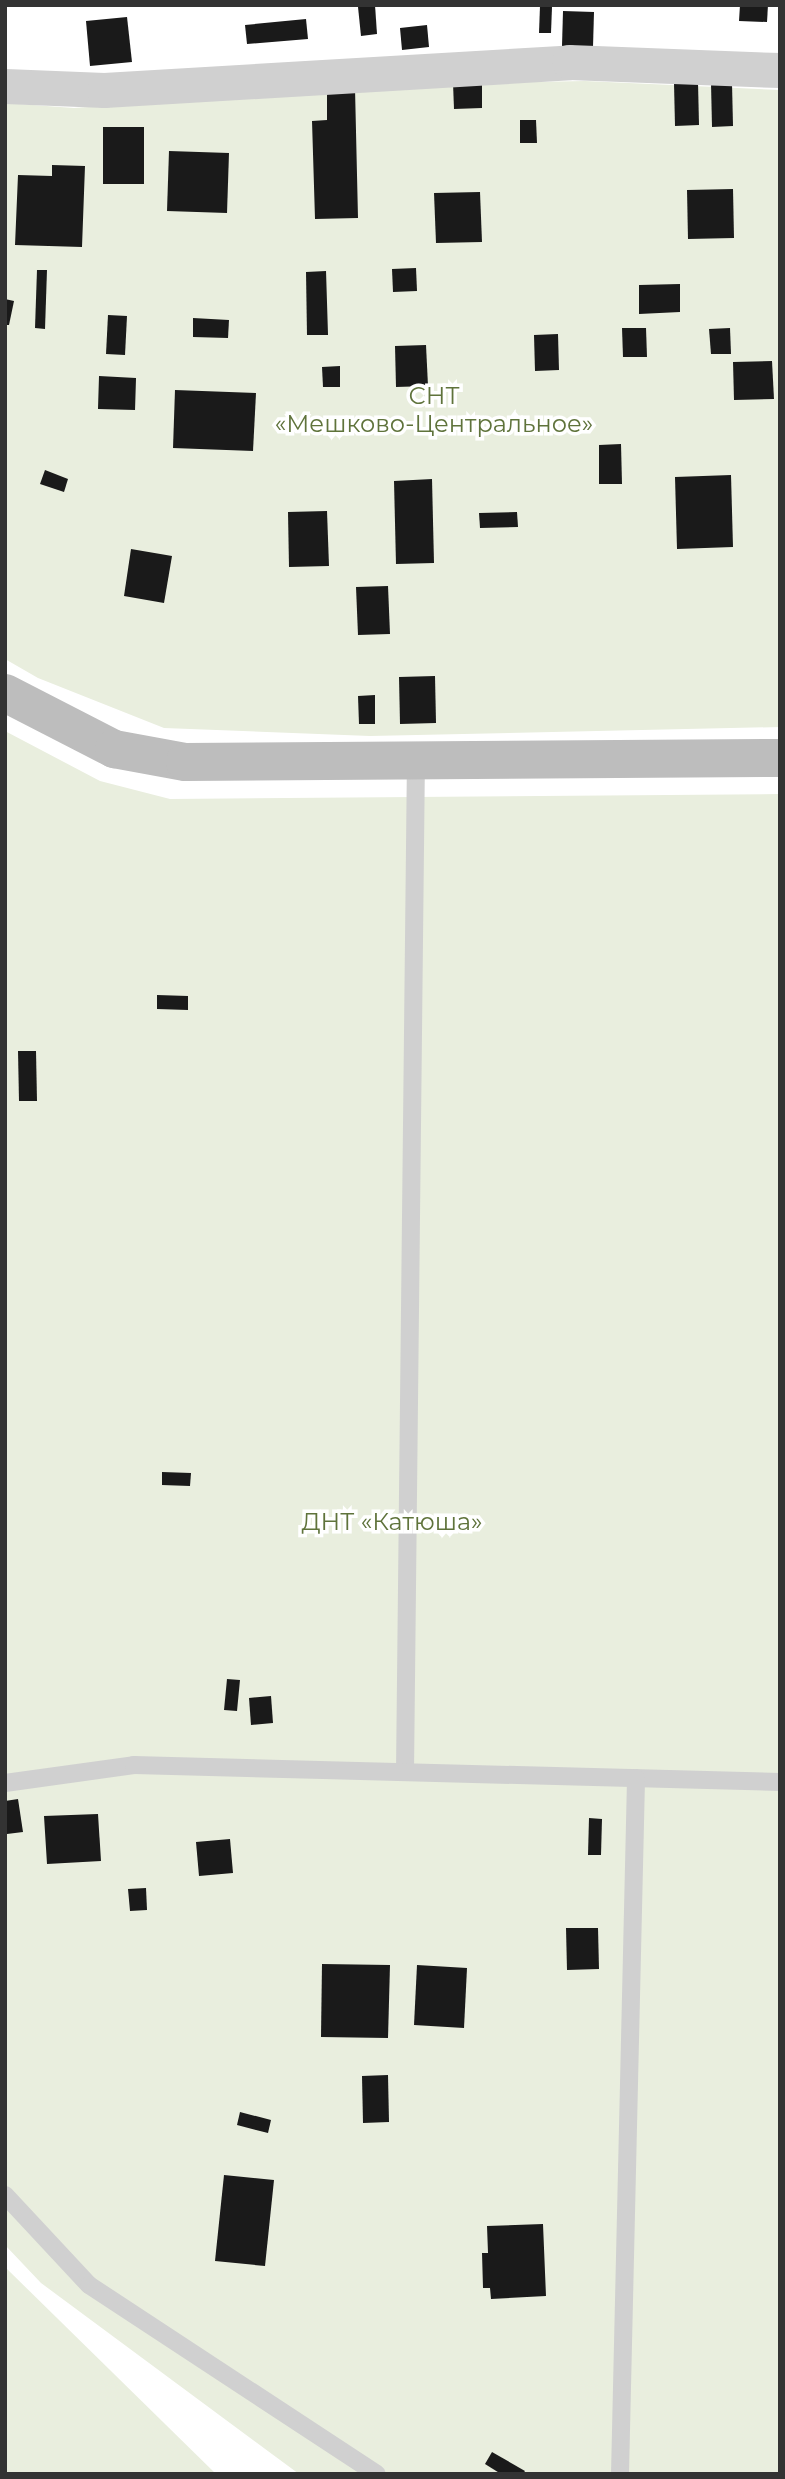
<!DOCTYPE html>
<html>
<head>
<meta charset="utf-8">
<style>
	body { margin:0 }
	#map { position:relative; width:785px; height:2479px; overflow:hidden; background:#fff; font-family:Montserrat,sans-serif }
	div>[style] { position:absolute }
	.green>* { inset:0; background:#e9eede }
	.building>* { inset:0; background:#1a1a1a }
	.lane>* { height:18px; margin:-9px; padding:0 9px; transform-origin:9px; border-radius:9px; background:#d0d0d0 }
	.street>* { height:35px; margin:-17.5px; padding:0 17.5px; transform-origin:17.5px; border-radius:17.5px; background:#d0d0d0 }
	.secondary>* { height:38px; margin:-19px; padding:0 19px; transform-origin:19px; border-radius:19px; background:#bdbdbd }
	span { translate:-50% -50%; white-space:nowrap; text-align:center; line-height:1.15; -webkit-text-stroke:7px #fff; paint-order:stroke }
	.park-label { font-size:24px; color:#5f733b }
	.frame { position:absolute; inset:0; border:7px solid #333; pointer-events:none }
</style>
</head>
<body>
<div id="map">
	<div class="green">
		<i style="clip-path:polygon(585px 81px,780px 90px,780px 727px,370px 736px,164px 728px,38px 678px,5px 659px,5px 103px,74px 108px,433px 84px)"></i>
		<i style="clip-path:polygon(5px 731px,100px 781px,170px 799px,780px 794px,780px 2474px,299px 2474px,41px 2283px,5px 2245px)"></i>
		<i style="clip-path:polygon(5px 2267px,216px 2474px,5px 2474px)"></i>
	</div>
	<div class="building">
		<i style="clip-path:polygon(375px 5px,377px 34px,361px 36px,358px 7px)"></i>
		<i style="clip-path:polygon(740px 5px,768px 5px,767px 22px,739px 21px)"></i>
		<i style="clip-path:polygon(540px 6px,552px 7px,551px 33px,539px 33px)"></i>
		<i style="clip-path:polygon(563px 11px,594px 12px,593px 47px,562px 46px)"></i>
		<i style="clip-path:polygon(127px 17px,132px 62px,90px 66px,86px 21px)"></i>
		<i style="clip-path:polygon(306px 19px,308px 39px,247px 44px,245px 25px)"></i>
		<i style="clip-path:polygon(427px 25px,429px 47px,402px 50px,400px 28px)"></i>
		<i style="clip-path:polygon(482px 82px,482px 108px,454px 109px,453px 83px)"></i>
		<i style="clip-path:polygon(698px 82px,699px 125px,675px 126px,674px 83px)"></i>
		<i style="clip-path:polygon(711px 83px,732px 83px,733px 126px,712px 127px)"></i>
		<i style="clip-path:polygon(355px 88px,358px 218px,315px 219px,312px 121px,327px 120px,327px 89px)"></i>
		<i style="clip-path:polygon(520px 120px,536px 120px,537px 143px,520px 143px)"></i>
		<i style="clip-path:polygon(103px 127px,144px 127px,144px 184px,103px 184px)"></i>
		<i style="clip-path:polygon(169px 151px,229px 153px,227px 213px,167px 211px)"></i>
		<i style="clip-path:polygon(52px 165px,85px 166px,82px 247px,15px 245px,18px 175px,52px 176px)"></i>
		<i style="clip-path:polygon(733px 189px,734px 238px,688px 239px,687px 190px)"></i>
		<i style="clip-path:polygon(480px 192px,482px 242px,436px 243px,434px 193px)"></i>
		<i style="clip-path:polygon(416px 268px,417px 291px,393px 292px,392px 269px)"></i>
		<i style="clip-path:polygon(37px 270px,47px 270px,45px 329px,35px 328px)"></i>
		<i style="clip-path:polygon(326px 271px,328px 335px,307px 335px,306px 272px)"></i>
		<i style="clip-path:polygon(680px 284px,680px 312px,639px 314px,639px 285px)"></i>
		<i style="clip-path:polygon(5px 299px,14px 301px,9px 325px,5px 325px)"></i>
		<i style="clip-path:polygon(108px 315px,127px 316px,125px 355px,106px 354px)"></i>
		<i style="clip-path:polygon(193px 318px,229px 320px,228px 338px,193px 337px)"></i>
		<i style="clip-path:polygon(622px 328px,646px 328px,647px 357px,623px 357px)"></i>
		<i style="clip-path:polygon(730px 328px,731px 354px,711px 354px,709px 329px)"></i>
		<i style="clip-path:polygon(558px 334px,559px 370px,535px 371px,534px 335px)"></i>
		<i style="clip-path:polygon(426px 345px,428px 386px,396px 387px,395px 346px)"></i>
		<i style="clip-path:polygon(772px 361px,774px 399px,734px 400px,733px 362px)"></i>
		<i style="clip-path:polygon(340px 366px,340px 387px,323px 387px,322px 367px)"></i>
		<i style="clip-path:polygon(99px 376px,136px 378px,135px 410px,98px 409px)"></i>
		<i style="clip-path:polygon(175px 390px,256px 393px,253px 451px,173px 448px)"></i>
		<i style="clip-path:polygon(621px 444px,622px 484px,599px 484px,599px 445px)"></i>
		<i style="clip-path:polygon(45px 470px,68px 479px,64px 492px,40px 484px)"></i>
		<i style="clip-path:polygon(731px 475px,733px 547px,677px 549px,675px 477px)"></i>
		<i style="clip-path:polygon(432px 479px,434px 563px,396px 564px,394px 481px)"></i>
		<i style="clip-path:polygon(327px 511px,329px 566px,289px 567px,288px 512px)"></i>
		<i style="clip-path:polygon(517px 512px,518px 527px,480px 528px,479px 513px)"></i>
		<i style="clip-path:polygon(131px 549px,172px 556px,164px 603px,124px 596px)"></i>
		<i style="clip-path:polygon(388px 586px,390px 634px,358px 635px,356px 587px)"></i>
		<i style="clip-path:polygon(435px 676px,436px 723px,400px 724px,399px 677px)"></i>
		<i style="clip-path:polygon(375px 695px,375px 724px,359px 724px,358px 696px)"></i>
		<i style="clip-path:polygon(157px 995px,188px 996px,188px 1010px,157px 1009px)"></i>
		<i style="clip-path:polygon(18px 1051px,36px 1051px,37px 1101px,19px 1101px)"></i>
		<i style="clip-path:polygon(162px 1472px,191px 1473px,190px 1486px,162px 1485px)"></i>
		<i style="clip-path:polygon(227px 1679px,240px 1680px,237px 1711px,224px 1710px)"></i>
		<i style="clip-path:polygon(271px 1696px,273px 1723px,251px 1725px,249px 1698px)"></i>
		<i style="clip-path:polygon(18px 1799px,23px 1832px,7px 1834px,5px 1801px)"></i>
		<i style="clip-path:polygon(98px 1814px,101px 1861px,47px 1864px,44px 1816px)"></i>
		<i style="clip-path:polygon(589px 1818px,602px 1819px,601px 1855px,588px 1855px)"></i>
		<i style="clip-path:polygon(230px 1839px,233px 1873px,199px 1876px,196px 1842px)"></i>
		<i style="clip-path:polygon(146px 1888px,147px 1910px,130px 1911px,128px 1889px)"></i>
		<i style="clip-path:polygon(566px 1928px,598px 1928px,599px 1969px,567px 1970px)"></i>
		<i style="clip-path:polygon(322px 1964px,390px 1965px,388px 2038px,321px 2037px)"></i>
		<i style="clip-path:polygon(417px 1965px,467px 1968px,464px 2028px,414px 2025px)"></i>
		<i style="clip-path:polygon(388px 2075px,389px 2122px,363px 2123px,362px 2076px)"></i>
		<i style="clip-path:polygon(240px 2112px,271px 2120px,268px 2133px,237px 2125px)"></i>
		<i style="clip-path:polygon(224px 2175px,274px 2180px,265px 2266px,215px 2261px)"></i>
		<i style="clip-path:polygon(543px 2224px,546px 2296px,491px 2299px,490px 2288px,483px 2288px,482px 2253px,488px 2253px,487px 2226px)"></i>
		<i style="clip-path:polygon(492px 2452px,525px 2471px,523px 2474px,501px 2474px,485px 2464px)"></i>
	</div>
	<div class="lane">
		<i style="left:405px;top:1772px;width:1011px;rotate:-89.38deg"></i>
		<i style="left:5px;top:1783px;width:130px;rotate:-7.9deg"></i>
		<i style="left:134px;top:1765px;width:646px;rotate:1.51deg"></i>
		<i style="left:5px;top:2195px;width:123px;rotate:47deg"></i>
		<i style="left:89px;top:2285px;width:344px;rotate:33.3deg"></i>
		<i style="left:620px;top:2474px;width:696px;rotate:-88.68deg"></i>
	</div>
	<div class="street">
		<i style="left:5px;top:86px;width:99px;rotate:2.3deg"></i>
		<i style="left:104px;top:90px;width:466px;rotate:-3.4deg"></i>
		<i style="left:569px;top:62px;width:211px;rotate:2.2deg"></i>
	</div>
	<div class="secondary">
		<i style="left:5px;top:693px;width:123px;rotate:27.2deg"></i>
		<i style="left:114px;top:749px;width:72px;rotate:10.4deg"></i>
		<i style="left:185px;top:762px;width:595px;rotate:-0.39deg"></i>
	</div>
	<div class="park-label">
		<span style="left:434px;top:410px">СНТ<br>«Мешково-Центральное»</span>
		<span style="left:392px;top:1522px">ДНТ «Катюша»</span>
	</div>
	<div class="frame"></div>
</div>
</body>
</html>
